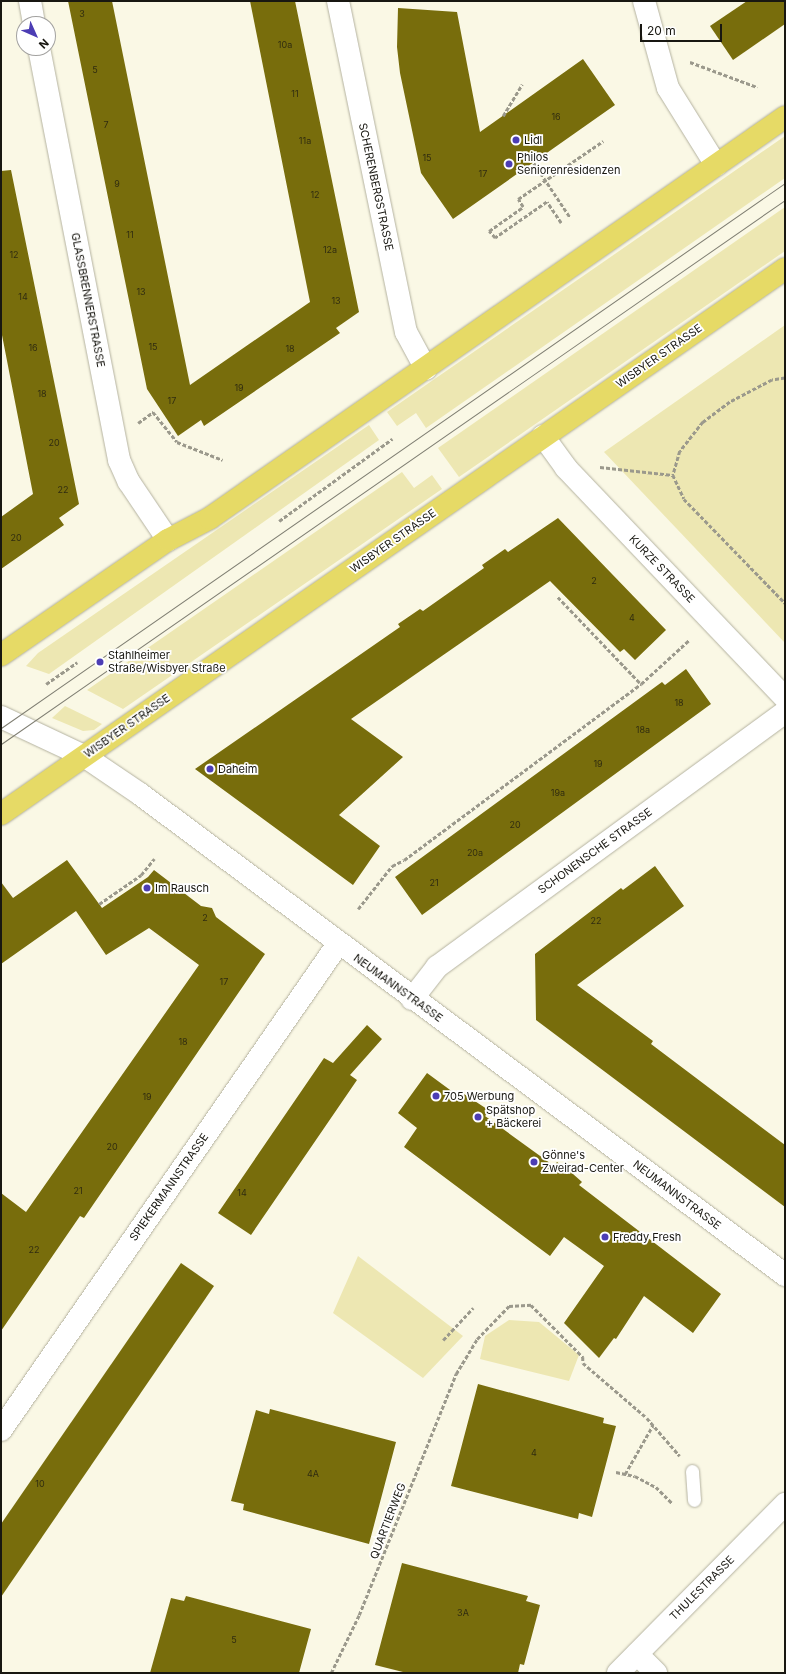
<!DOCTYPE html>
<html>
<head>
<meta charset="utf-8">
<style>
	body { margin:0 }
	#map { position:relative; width:786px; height:1674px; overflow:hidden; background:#faf8e5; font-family:Inter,sans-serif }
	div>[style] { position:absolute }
	.green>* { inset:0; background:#ede7b2 }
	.building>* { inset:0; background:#786d0c }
	.path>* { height:2.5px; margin-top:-1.25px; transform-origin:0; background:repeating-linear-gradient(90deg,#9b998c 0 4px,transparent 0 6px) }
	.roads { filter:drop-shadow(0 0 1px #b4b2a0) drop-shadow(0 0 1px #b4b2a0) }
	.lane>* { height:13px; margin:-6.5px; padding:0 6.5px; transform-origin:6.5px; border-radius:6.5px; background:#fff }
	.street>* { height:22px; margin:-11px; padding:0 11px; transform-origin:11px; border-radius:11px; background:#fff }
	.secondary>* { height:22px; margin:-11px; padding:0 11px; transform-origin:11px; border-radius:11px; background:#fff }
	.primary>* { height:22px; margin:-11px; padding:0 11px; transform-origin:11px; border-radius:11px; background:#e6da66 }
	.tram>* { height:1px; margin:-0.5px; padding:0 0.5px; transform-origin:0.5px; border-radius:0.5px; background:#7f7e72 }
	.dots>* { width:11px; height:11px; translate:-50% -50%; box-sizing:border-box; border:2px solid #fff; border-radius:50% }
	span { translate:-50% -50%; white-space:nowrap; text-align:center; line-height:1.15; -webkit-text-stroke:3.5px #fff; paint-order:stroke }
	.number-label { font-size:9px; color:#302c10 }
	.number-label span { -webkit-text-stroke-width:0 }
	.poi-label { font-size:11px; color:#181711 }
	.left { translate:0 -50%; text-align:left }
	.street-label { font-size:11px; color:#181711 }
	.frame { position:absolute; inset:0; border:2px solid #181711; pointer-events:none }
	.north { position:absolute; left:16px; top:16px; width:40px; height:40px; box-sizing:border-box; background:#fff; border:1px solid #a3a2a0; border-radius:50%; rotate:135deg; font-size:11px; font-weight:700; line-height:16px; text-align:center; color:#181711 }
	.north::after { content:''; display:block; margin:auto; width:14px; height:18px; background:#4c3db4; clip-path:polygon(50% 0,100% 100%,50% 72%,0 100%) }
	.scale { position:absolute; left:640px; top:24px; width:82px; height:18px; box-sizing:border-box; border:2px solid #181711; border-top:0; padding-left:5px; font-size:12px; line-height:14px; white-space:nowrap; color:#181711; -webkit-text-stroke:3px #fff; paint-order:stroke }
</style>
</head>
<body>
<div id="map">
	<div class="green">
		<i style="clip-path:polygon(785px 136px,785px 178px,426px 428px,416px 413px,397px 426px,387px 412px)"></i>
		<i style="clip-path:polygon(785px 207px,785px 251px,459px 477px,438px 448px)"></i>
		<i style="clip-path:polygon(785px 325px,785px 643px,604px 452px)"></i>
		<i style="clip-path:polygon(369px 425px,379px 440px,49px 674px,26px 666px,38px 653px)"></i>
		<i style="clip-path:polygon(402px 472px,414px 488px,432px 475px,442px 489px,123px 709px,87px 690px)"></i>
		<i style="clip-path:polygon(65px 706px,102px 724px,94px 730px,83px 731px,52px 718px)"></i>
		<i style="clip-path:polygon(358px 1256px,463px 1336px,423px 1378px,333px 1313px)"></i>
		<i style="clip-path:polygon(509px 1320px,539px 1322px,579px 1355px,569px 1381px,480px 1359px,485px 1336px)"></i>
	</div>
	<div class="building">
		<i style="clip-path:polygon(68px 1px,112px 1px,190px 385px,310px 302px,250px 1px,295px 1px,359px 312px,336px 328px,340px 333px,204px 426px,201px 420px,178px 436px,147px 389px)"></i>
		<i style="clip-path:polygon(747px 1px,785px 1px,785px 24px,733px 60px,710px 26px)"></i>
		<i style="clip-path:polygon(398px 8px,457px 12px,480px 132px,583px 59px,615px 105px,453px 219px,421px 173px,400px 73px,397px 47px)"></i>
		<i style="clip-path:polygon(11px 170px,79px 504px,59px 518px,64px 525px,1px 569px,1px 517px,33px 494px,1px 330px,1px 171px)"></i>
		<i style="clip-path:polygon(558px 518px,666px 630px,635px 660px,624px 649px,620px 652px,550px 581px,351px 719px,403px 757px,339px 815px,380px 846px,353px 885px,195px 769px,400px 627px,398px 624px,420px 609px,423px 611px,484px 568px,482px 565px,505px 549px,508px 552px)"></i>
		<i style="clip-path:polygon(686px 669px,711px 704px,422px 915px,395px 877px,662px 682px,665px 685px)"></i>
		<i style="clip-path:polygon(67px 860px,102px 908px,148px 877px,154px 870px,201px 906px,212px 908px,216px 917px,265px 954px,84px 1218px,80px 1216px,1px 1331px,1px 1193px,26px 1212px,199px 965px,149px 928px,106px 955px,76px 911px,1px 964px,1px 882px,13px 898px)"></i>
		<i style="clip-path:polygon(655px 866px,684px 906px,577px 985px,653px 1041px,651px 1044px,785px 1145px,785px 1207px,536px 1020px,535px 954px,621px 888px,623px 890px)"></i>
		<i style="clip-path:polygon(367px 1025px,382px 1039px,350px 1075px,357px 1080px,251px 1235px,218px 1213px,324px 1058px,333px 1063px)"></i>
		<i style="clip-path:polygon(427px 1073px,461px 1098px,464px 1094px,490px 1111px,485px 1116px,554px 1166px,557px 1162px,573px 1174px,582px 1182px,579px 1185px,721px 1294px,693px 1333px,644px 1296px,616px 1339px,614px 1338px,599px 1358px,564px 1323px,604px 1266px,564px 1237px,550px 1256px,404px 1147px,417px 1128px,398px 1113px)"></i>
		<i style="clip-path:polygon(181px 1263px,214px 1286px,1px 1597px,1px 1524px)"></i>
		<i style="clip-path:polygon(478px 1384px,604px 1418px,603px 1423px,616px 1426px,592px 1517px,579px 1513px,578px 1519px,451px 1486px)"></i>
		<i style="clip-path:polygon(270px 1409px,396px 1442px,369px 1544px,243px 1510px,244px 1504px,231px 1501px,256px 1410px,269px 1414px)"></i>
		<i style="clip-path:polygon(402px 1563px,528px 1596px,526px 1601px,540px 1605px,524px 1665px,520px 1664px,518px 1673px,407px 1673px,375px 1665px)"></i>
		<i style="clip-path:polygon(186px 1596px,311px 1629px,299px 1673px,150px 1673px,171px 1598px,184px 1601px)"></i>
	</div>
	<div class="path">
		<i style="left:690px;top:62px;width:72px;rotate:20.5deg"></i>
		<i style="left:503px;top:116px;width:37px;rotate:-59deg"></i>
		<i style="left:534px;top:163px;width:65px;rotate:56.3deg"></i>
		<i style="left:561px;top:223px;width:25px;rotate:-124deg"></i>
		<i style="left:547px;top:202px;width:63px;rotate:145.3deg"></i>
		<i style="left:495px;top:238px;width:9px;rotate:-131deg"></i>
		<i style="left:489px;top:231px;width:42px;rotate:-35.2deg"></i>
		<i style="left:523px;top:207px;width:9px;rotate:-122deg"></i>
		<i style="left:518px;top:199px;width:103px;rotate:-34.3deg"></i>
		<i style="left:785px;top:378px;width:13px;rotate:171deg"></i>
		<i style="left:772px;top:380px;width:47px;rotate:152.4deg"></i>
		<i style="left:730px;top:402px;width:34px;rotate:143deg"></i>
		<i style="left:703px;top:422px;width:37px;rotate:128deg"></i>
		<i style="left:680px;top:451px;width:25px;rotate:106deg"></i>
		<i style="left:673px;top:475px;width:26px;rotate:65deg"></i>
		<i style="left:684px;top:499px;width:145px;rotate:45.8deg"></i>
		<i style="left:138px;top:423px;width:19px;rotate:-36deg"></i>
		<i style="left:153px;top:412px;width:38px;rotate:51deg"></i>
		<i style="left:177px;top:442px;width:49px;rotate:21.4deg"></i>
		<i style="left:600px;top:467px;width:73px;rotate:6.3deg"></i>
		<i style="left:279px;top:521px;width:140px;rotate:-36deg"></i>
		<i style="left:558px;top:597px;width:120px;rotate:46.3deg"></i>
		<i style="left:46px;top:684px;width:38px;rotate:-35deg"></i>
		<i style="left:99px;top:904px;width:51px;rotate:-34.6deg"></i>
		<i style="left:141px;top:875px;width:21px;rotate:-51deg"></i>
		<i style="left:358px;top:909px;width:55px;rotate:-51.7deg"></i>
		<i style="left:392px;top:866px;width:13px;rotate:-27deg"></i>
		<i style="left:404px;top:860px;width:295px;rotate:-36.6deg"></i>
		<i style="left:641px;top:684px;width:65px;rotate:-42.5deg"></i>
		<i style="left:443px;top:1340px;width:44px;rotate:-46.8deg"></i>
		<i style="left:616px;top:1472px;width:19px;rotate:12deg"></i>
		<i style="left:635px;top:1476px;width:24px;rotate:28deg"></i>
		<i style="left:656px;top:1487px;width:24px;rotate:45deg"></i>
		<i style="left:625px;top:1474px;width:56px;rotate:-60.3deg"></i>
		<i style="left:331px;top:1673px;width:64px;rotate:-64.2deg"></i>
		<i style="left:359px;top:1615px;width:260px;rotate:-68.1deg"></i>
		<i style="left:456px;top:1374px;width:41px;rotate:-59deg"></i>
		<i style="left:477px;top:1339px;width:46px;rotate:-45.9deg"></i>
		<i style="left:509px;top:1306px;width:22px;rotate:-3deg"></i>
		<i style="left:531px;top:1305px;width:74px;rotate:45deg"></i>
		<i style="left:583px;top:1357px;width:6px;rotate:90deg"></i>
		<i style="left:583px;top:1363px;width:84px;rotate:40.7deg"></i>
		<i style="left:647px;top:1418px;width:50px;rotate:49deg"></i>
	</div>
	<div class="roads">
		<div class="lane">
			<i style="left:692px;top:1471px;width:29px;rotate:86deg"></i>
		</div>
		<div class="street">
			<i style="left:30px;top:1px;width:23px;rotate:80deg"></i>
			<i style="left:338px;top:1px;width:338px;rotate:78.4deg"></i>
			<i style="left:406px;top:332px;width:42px;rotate:61.6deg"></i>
			<i style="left:644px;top:1px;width:90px;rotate:74.6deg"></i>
			<i style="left:668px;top:88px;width:91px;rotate:58.1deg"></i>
			<i style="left:39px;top:48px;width:420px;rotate:79deg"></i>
			<i style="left:119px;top:460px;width:24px;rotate:66deg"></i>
			<i style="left:129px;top:482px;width:70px;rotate:56.1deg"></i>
			<i style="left:543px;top:436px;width:39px;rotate:54deg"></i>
			<i style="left:566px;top:468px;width:318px;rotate:46.4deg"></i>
			<i style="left:412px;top:999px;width:41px;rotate:-52deg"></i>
			<i style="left:437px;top:967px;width:431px;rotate:-36.2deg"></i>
			<i style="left:1px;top:1430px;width:591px;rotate:-55.26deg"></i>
			<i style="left:637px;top:1654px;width:27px;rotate:45deg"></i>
		</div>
		<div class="secondary">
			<i style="left:1px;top:717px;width:92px;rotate:25.2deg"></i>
			<i style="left:84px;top:756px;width:68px;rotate:34.2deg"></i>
			<i style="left:140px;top:794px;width:805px;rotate:36.71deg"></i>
			<i style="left:618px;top:1673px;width:238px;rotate:-45.3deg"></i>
		</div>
		<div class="primary">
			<i style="left:1px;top:655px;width:203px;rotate:-34.6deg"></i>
			<i style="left:168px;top:540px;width:47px;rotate:-27.6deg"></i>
			<i style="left:210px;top:518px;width:701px;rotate:-34.89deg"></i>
			<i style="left:1px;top:814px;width:955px;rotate:-34.81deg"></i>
		</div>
	</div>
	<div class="tram">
		<i style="left:1px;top:728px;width:955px;rotate:-34.81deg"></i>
		<i style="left:1px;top:744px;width:954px;rotate:-34.76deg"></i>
	</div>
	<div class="dots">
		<i style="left:516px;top:140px;background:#4c3db4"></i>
		<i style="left:509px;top:164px;background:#4c3db4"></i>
		<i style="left:100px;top:662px;background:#4c3db4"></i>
		<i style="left:210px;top:769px;background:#4c3db4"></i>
		<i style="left:147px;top:888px;background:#4c3db4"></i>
		<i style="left:436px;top:1096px;background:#4c3db4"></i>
		<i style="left:478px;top:1117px;background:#4c3db4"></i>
		<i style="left:534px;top:1162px;background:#4c3db4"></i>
		<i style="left:605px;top:1237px;background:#4c3db4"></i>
	</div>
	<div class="number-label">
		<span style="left:82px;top:14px">3</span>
		<span style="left:285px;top:45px">10a</span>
		<span style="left:95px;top:70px">5</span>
		<span style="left:295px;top:94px">11</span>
		<span style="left:556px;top:117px">16</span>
		<span style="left:106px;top:125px">7</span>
		<span style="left:305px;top:141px">11a</span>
		<span style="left:427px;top:158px">15</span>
		<span style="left:483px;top:174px">17</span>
		<span style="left:117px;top:184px">9</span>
		<span style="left:315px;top:195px">12</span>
		<span style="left:130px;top:235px">11</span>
		<span style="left:330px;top:250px">12a</span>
		<span style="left:14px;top:255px">12</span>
		<span style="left:141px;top:292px">13</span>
		<span style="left:23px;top:297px">14</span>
		<span style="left:336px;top:301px">13</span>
		<span style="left:153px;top:347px">15</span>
		<span style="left:33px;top:348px">16</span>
		<span style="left:290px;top:349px">18</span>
		<span style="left:239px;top:388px">19</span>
		<span style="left:42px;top:394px">18</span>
		<span style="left:172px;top:401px">17</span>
		<span style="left:54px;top:443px">20</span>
		<span style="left:63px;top:490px">22</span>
		<span style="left:16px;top:538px">20</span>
		<span style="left:594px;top:581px">2</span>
		<span style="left:632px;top:618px">4</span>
		<span style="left:679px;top:703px">18</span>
		<span style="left:643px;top:730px">18a</span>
		<span style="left:598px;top:764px">19</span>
		<span style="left:558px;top:793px">19a</span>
		<span style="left:515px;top:825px">20</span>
		<span style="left:475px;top:853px">20a</span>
		<span style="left:434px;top:883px">21</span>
		<span style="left:205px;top:918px">2</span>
		<span style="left:596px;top:921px">22</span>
		<span style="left:224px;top:982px">17</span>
		<span style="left:183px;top:1042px">18</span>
		<span style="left:147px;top:1097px">19</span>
		<span style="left:112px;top:1147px">20</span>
		<span style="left:78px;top:1191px">21</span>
		<span style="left:242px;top:1193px">14</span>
		<span style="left:34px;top:1250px">22</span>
		<span style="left:534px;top:1453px">4</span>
		<span style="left:313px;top:1474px">4A</span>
		<span style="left:40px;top:1484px">10</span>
		<span style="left:463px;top:1613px">3A</span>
		<span style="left:234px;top:1640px">5</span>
	</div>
	<div class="poi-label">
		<span class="left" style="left:524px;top:140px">Lidl</span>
		<span class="left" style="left:517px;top:164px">Philos<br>Seniorenresidenzen</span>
		<span class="left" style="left:108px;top:662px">Stahlheimer<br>Straße/Wisbyer Straße</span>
		<span class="left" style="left:218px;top:769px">Daheim</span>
		<span class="left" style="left:155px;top:888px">Im Rausch</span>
		<span class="left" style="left:444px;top:1096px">705 Werbung</span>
		<span class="left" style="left:486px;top:1117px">Spätshop<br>+ Bäckerei</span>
		<span class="left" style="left:542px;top:1162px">Gönne's<br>Zweirad-Center</span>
		<span class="left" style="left:613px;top:1237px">Freddy Fresh</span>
	</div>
	<div class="street-label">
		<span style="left:376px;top:187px;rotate:78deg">SCHERENBERGSTRASSE</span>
		<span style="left:88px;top:300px;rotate:79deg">GLASSBRENNERSTRASSE</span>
		<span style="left:659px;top:356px;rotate:-35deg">WISBYER STRASSE</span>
		<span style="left:393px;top:541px;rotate:-35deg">WISBYER STRASSE</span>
		<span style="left:662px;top:569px;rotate:46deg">KURZE STRASSE</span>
		<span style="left:127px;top:726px;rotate:-35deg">WISBYER STRASSE</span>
		<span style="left:595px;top:851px;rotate:-36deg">SCHONENSCHE STRASSE</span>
		<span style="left:398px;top:988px;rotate:36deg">NEUMANNSTRASSE</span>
		<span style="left:169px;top:1187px;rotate:-55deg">SPIEKERMANNSTRASSE</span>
		<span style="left:677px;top:1195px;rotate:37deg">NEUMANNSTRASSE</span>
		<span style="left:388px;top:1521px;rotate:-69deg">QUARTIERWEG</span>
		<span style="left:702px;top:1588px;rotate:-45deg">THULESTRASSE</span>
	</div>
	<div class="frame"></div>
	<div class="north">N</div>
	<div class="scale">20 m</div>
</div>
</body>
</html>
